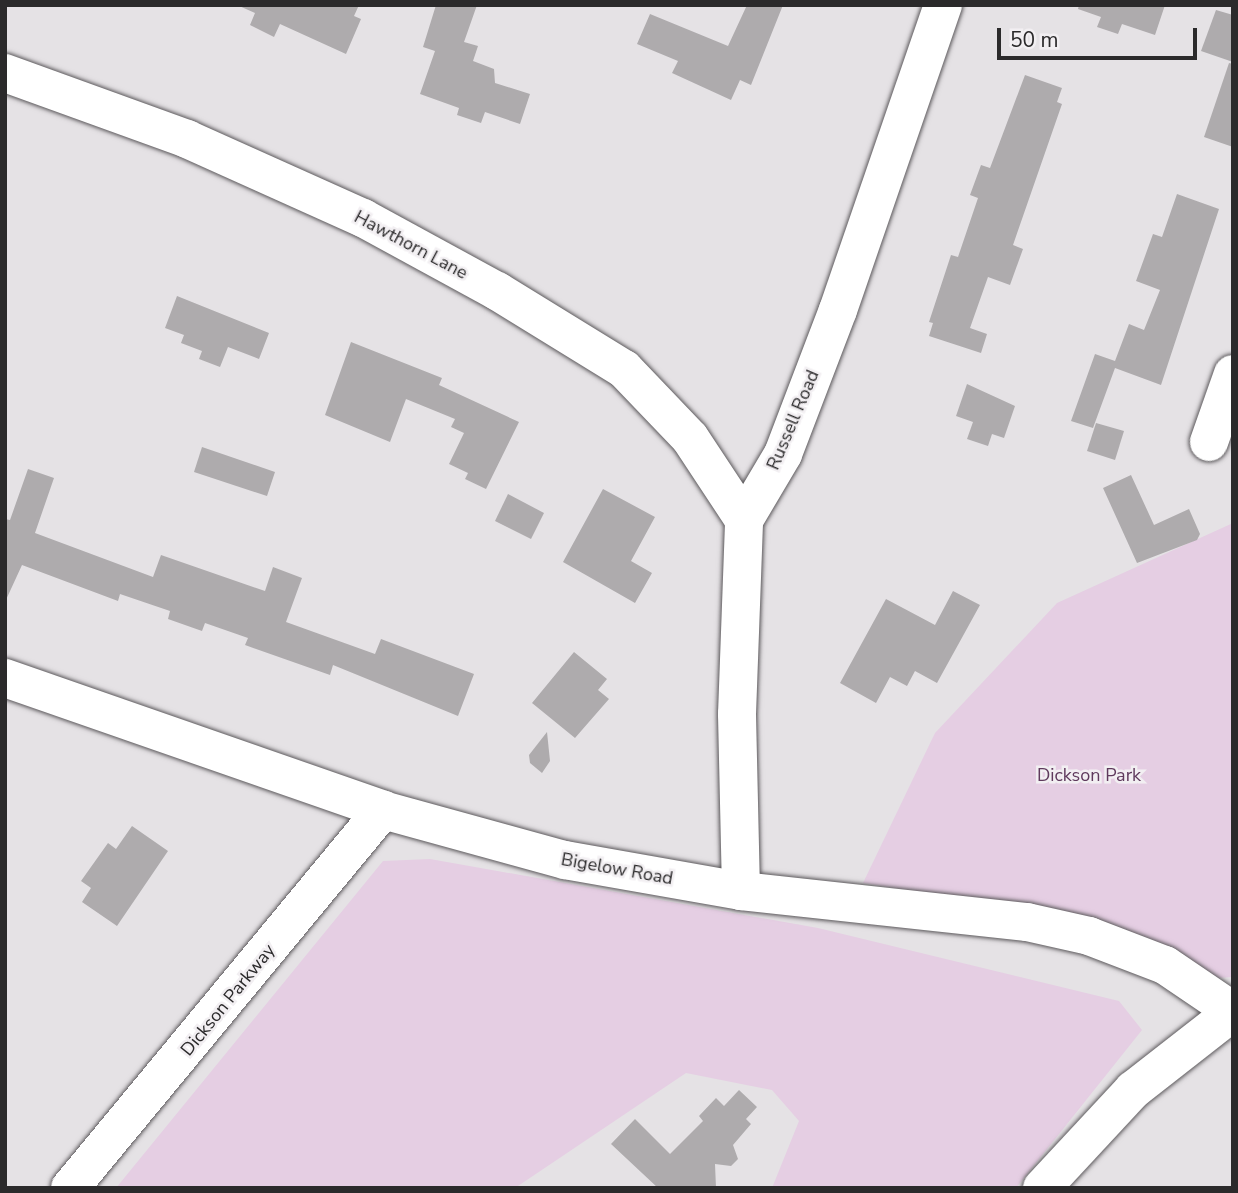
<!DOCTYPE html>
<html>
<head>
<meta charset="utf-8">
<style>
	body { margin:0 }
	#map { position:relative; width:1238px; height:1193px; overflow:hidden; background:#e5e2e5; font-family:"Nunito Sans",sans-serif }
	div>[style] { position:absolute }
	.green>* { inset:0; background:#e5cee3 }
	.building>* { inset:0; background:#aeabad }
	.roads { filter:drop-shadow(0 0 2px #5c595c) drop-shadow(0 0 2px #5c595c) }
	.minor>* { height:38px; margin:-19px; padding:0 19px; transform-origin:19px; border-radius:19px; background:#fff }
	span { translate:-50% -50%; white-space:nowrap; text-align:center; line-height:1.15; -webkit-text-stroke:5px #f2eff2; paint-order:stroke }
	.street-label { font-size:18px; color:#2b2a2b }
	.park-label { font-size:18px; color:#5f3a5d }
	.frame { position:absolute; inset:0; border:7px solid #2b2a2b; pointer-events:none }
	.scale { position:absolute; left:997px; top:28px; width:200px; height:32px; box-sizing:border-box; border:4px solid #2b2a2b; border-top:0; padding-left:9px; font-size:21px; line-height:24px; white-space:nowrap; color:#2b2a2b; -webkit-text-stroke:5px #f2eff2; paint-order:stroke }
</style>
</head>
<body>
<div id="map">
	<div class="green">
		<i style="clip-path:polygon(1233px 523px,1233px 977px,1217px 978px,1090px 919px,863px 883px,935px 733px,1057px 603px)"></i>
		<i style="clip-path:polygon(430px 859px,818px 928px,1119px 1001px,1142px 1030px,1016px 1188px,772px 1188px,799px 1121px,772px 1090px,686px 1073px,515px 1188px,116px 1188px,383px 861px)"></i>
	</div>
	<div class="building">
		<i style="clip-path:polygon(237px 5px,359px 5px,354px 16px,361px 19px,346px 54px,280px 24px,274px 37px,250px 25px,255px 13px)"></i>
		<i style="clip-path:polygon(436px 5px,477px 5px,464px 42px,478px 46px,473px 61px,494px 69px,495px 83px,530px 94px,520px 124px,485px 112px,481px 123px,457px 115px,459px 108px,420px 94px,435px 51px,423px 47px)"></i>
		<i style="clip-path:polygon(747px 5px,783px 5px,751px 85px,740px 80px,731px 100px,672px 73px,678px 61px,637px 44px,650px 14px,728px 46px)"></i>
		<i style="clip-path:polygon(1079px 5px,1165px 5px,1155px 35px,1122px 24px,1118px 34px,1097px 27px,1101px 17px,1078px 9px)"></i>
		<i style="clip-path:polygon(1216px 10px,1233px 15px,1233px 62px,1201px 51px)"></i>
		<i style="clip-path:polygon(1229px 63px,1233px 64px,1233px 147px,1204px 137px)"></i>
		<i style="clip-path:polygon(1025px 75px,1062px 88px,1057px 102px,1062px 104px,1013px 245px,1023px 249px,1010px 285px,988px 277px,970px 328px,987px 334px,981px 353px,929px 336px,933px 323px,929px 322px,951px 255px,958px 257px,978px 198px,970px 195px,981px 165px,990px 168px)"></i>
		<i style="clip-path:polygon(1177px 194px,1219px 209px,1161px 385px,1115px 368px,1093px 428px,1071px 421px,1095px 354px,1115px 361px,1129px 324px,1144px 330px,1160px 290px,1136px 281px,1153px 234px,1162px 237px)"></i>
		<i style="clip-path:polygon(177px 296px,269px 333px,259px 359px,228px 347px,220px 367px,199px 359px,202px 351px,181px 343px,184px 335px,165px 328px)"></i>
		<i style="clip-path:polygon(351px 342px,442px 378px,439px 385px,519px 422px,486px 489px,465px 479px,468px 473px,449px 464px,464px 433px,451px 427px,455px 419px,406px 399px,390px 442px,325px 415px)"></i>
		<i style="clip-path:polygon(967px 384px,1015px 406px,1004px 438px,992px 434px,988px 446px,967px 439px,973px 422px,956px 416px)"></i>
		<i style="clip-path:polygon(1096px 423px,1124px 431px,1115px 460px,1087px 451px)"></i>
		<i style="clip-path:polygon(202px 447px,275px 472px,267px 496px,194px 472px)"></i>
		<i style="clip-path:polygon(28px 469px,54px 478px,35px 533px,153px 577px,161px 555px,265px 591px,273px 567px,302px 578px,286px 622px,375px 654px,381px 639px,474px 674px,458px 716px,333px 665px,330px 675px,245px 645px,248px 638px,205px 623px,202px 631px,168px 619px,170px 611px,120px 594px,118px 601px,22px 565px,5px 602px,5px 519px,10px 520px)"></i>
		<i style="clip-path:polygon(1131px 475px,1154px 525px,1189px 509px,1200px 534px,1197px 540px,1137px 563px,1103px 488px)"></i>
		<i style="clip-path:polygon(603px 489px,655px 517px,631px 561px,652px 573px,635px 603px,563px 562px)"></i>
		<i style="clip-path:polygon(508px 494px,544px 513px,531px 539px,495px 521px)"></i>
		<i style="clip-path:polygon(953px 591px,980px 605px,937px 683px,915px 671px,907px 686px,890px 677px,876px 703px,840px 683px,886px 599px,935px 625px)"></i>
		<i style="clip-path:polygon(574px 652px,607px 679px,598px 690px,609px 699px,575px 738px,532px 703px)"></i>
		<i style="clip-path:polygon(547px 732px,550px 761px,542px 773px,530px 763px,529px 755px)"></i>
		<i style="clip-path:polygon(132px 826px,168px 851px,117px 926px,82px 902px,91px 888px,81px 881px,108px 843px,116px 849px)"></i>
		<i style="clip-path:polygon(739px 1090px,757px 1107px,746px 1119px,751px 1124px,733px 1145px,738px 1159px,731px 1166px,715px 1164px,716px 1188px,658px 1188px,611px 1144px,635px 1119px,670px 1154px,703px 1121px,699px 1116px,716px 1098px,724px 1106px)"></i>
	</div>
	<div class="roads">
		<div class="minor">
			<i style="left:5px;top:73px;width:194px;rotate:19.9deg"></i>
			<i style="left:187px;top:139px;width:193px;rotate:24.2deg"></i>
			<i style="left:363px;top:218px;width:153px;rotate:28.6deg"></i>
			<i style="left:497px;top:291px;width:149px;rotate:31.6deg"></i>
			<i style="left:624px;top:369px;width:95px;rotate:46.3deg"></i>
			<i style="left:690px;top:438px;width:98px;rotate:56.6deg"></i>
			<i style="left:1209px;top:442px;width:72px;rotate:-70.6deg"></i>
			<i style="left:5px;top:678px;width:400px;rotate:19.2deg"></i>
			<i style="left:383px;top:810px;width:189px;rotate:15.4deg"></i>
			<i style="left:565px;top:860px;width:179px;rotate:10deg"></i>
			<i style="left:741px;top:891px;width:288px;rotate:6.2deg"></i>
			<i style="left:1027px;top:922px;width:64px;rotate:12.7deg"></i>
			<i style="left:1089px;top:936px;width:81px;rotate:20.9deg"></i>
			<i style="left:1165px;top:965px;width:82px;rotate:34.1deg"></i>
			<i style="left:741px;top:891px;width:177px;rotate:-91.3deg"></i>
			<i style="left:737px;top:714px;width:194px;rotate:-87.9deg"></i>
			<i style="left:744px;top:520px;width:77px;rotate:-59.4deg"></i>
			<i style="left:783px;top:454px;width:154px;rotate:-69.1deg"></i>
			<i style="left:838px;top:310px;width:323px;rotate:-71deg"></i>
			<i style="left:70px;top:1188px;width:491px;rotate:-50.4deg"></i>
			<i style="left:1042px;top:1188px;width:134px;rotate:-47.1deg"></i>
			<i style="left:1133px;top:1090px;width:127px;rotate:-38deg"></i>
		</div>
	</div>
	<div class="street-label">
		<span style="left:411px;top:245px;rotate:28deg">Hawthorn Lane</span>
		<span style="left:793px;top:420px;rotate:-67deg">Russell Road</span>
		<span style="left:617px;top:869px;rotate:10deg">Bigelow Road</span>
		<span style="left:228px;top:1000px;rotate:-51deg">Dickson Parkway</span>
	</div>
	<div class="park-label">
		<span style="left:1089px;top:775px">Dickson Park</span>
	</div>
	<div class="frame"></div>
	<div class="scale">50 m</div>
</div>
</body>
</html>
